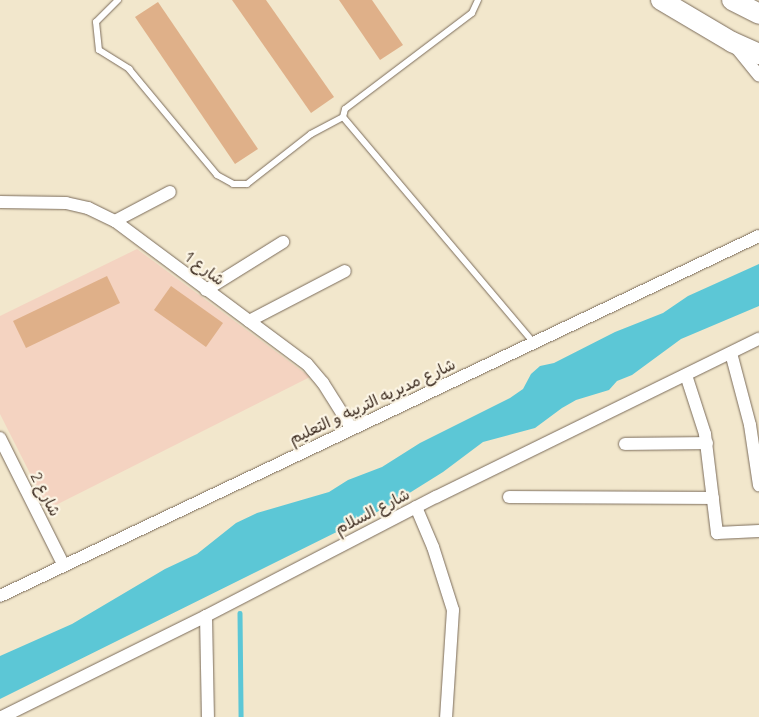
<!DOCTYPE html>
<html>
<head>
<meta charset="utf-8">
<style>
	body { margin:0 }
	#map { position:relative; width:759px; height:717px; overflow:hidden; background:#f2e7cc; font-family:Delius,"Playpen Sans Arabic",sans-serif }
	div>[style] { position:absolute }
	.built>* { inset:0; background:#f4d3c1 }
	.water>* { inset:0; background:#5cc7d6 }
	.stream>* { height:4.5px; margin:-2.25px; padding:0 2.25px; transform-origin:2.25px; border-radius:2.25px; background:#5cc7d6 }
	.building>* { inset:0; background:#dfb089 }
	.roads { filter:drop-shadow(0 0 1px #7b6c5b) drop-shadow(0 0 1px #7b6c5b) }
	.lane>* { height:6px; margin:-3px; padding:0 3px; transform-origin:3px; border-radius:3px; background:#fff }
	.street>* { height:12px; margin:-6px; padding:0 6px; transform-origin:6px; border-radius:6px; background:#fff }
	.primary>* { height:20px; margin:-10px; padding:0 10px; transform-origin:10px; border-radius:10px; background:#fff }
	span { translate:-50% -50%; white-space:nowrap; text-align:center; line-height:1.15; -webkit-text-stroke:4.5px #fcf5e5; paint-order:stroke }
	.street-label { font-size:16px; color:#3b2a1e }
</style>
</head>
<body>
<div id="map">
	<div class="built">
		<i style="clip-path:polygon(137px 249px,310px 377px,48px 509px,0 414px,0 316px)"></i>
	</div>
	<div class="water">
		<i style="clip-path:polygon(759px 264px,759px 306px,681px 339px,632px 375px,617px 381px,609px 390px,576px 400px,562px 408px,535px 428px,483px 442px,443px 472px,387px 507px,0 699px,0 656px,72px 624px,165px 569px,197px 554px,236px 523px,257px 513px,329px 492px,348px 480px,382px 467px,420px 443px,510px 398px,523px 389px,531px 374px,540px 366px,554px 363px,615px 332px,663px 313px,688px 296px)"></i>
	</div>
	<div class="stream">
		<i style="left:240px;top:613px;width:104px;rotate:89.4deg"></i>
	</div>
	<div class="building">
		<i style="clip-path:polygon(232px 0,266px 0,334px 97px,311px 113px)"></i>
		<i style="clip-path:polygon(339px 0,372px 0,403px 45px,380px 60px)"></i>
		<i style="clip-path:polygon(158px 2px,258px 149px,235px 164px,135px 17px)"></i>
		<i style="clip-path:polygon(107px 276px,120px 303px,26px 348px,13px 321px)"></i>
		<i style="clip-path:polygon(171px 286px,223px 323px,206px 347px,154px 310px)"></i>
	</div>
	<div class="roads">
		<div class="lane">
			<i style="left:118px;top:0;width:31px;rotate:135deg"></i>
			<i style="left:96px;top:22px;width:28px;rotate:84deg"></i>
			<i style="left:99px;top:50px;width:36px;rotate:32deg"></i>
			<i style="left:129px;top:69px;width:138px;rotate:50.3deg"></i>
			<i style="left:217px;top:175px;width:18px;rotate:29deg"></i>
			<i style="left:233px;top:184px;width:14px"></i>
			<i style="left:247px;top:184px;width:81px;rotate:-38deg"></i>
			<i style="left:311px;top:134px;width:36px;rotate:-28deg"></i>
			<i style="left:478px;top:0;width:14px;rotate:115deg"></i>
			<i style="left:472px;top:13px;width:159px;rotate:142.9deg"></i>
			<i style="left:345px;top:109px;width:8px;rotate:104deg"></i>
			<i style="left:343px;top:117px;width:296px;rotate:49.8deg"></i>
		</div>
		<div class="street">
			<i style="left:735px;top:46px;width:38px;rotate:51deg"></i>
			<i style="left:0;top:202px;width:66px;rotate:0.9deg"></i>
			<i style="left:66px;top:203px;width:23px;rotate:13deg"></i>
			<i style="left:88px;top:208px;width:30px;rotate:26deg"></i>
			<i style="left:115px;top:221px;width:239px;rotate:36.7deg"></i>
			<i style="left:307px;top:364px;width:25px;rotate:50deg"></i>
			<i style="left:323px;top:383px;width:54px;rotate:57.8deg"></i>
			<i style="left:115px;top:221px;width:62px;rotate:-27.8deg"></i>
			<i style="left:206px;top:290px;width:91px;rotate:-31.9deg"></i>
			<i style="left:249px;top:321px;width:108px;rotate:-27.5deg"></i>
			<i style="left:731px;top:353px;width:74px;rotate:75.2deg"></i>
			<i style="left:750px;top:425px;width:61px;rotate:81.5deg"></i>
			<i style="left:686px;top:375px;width:62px;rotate:72.1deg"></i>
			<i style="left:705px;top:434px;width:100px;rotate:83.1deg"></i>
			<i style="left:717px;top:533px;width:42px;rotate:-2.7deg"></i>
			<i style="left:0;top:438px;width:141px;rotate:63.4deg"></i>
			<i style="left:625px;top:444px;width:82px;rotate:-0.7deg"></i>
			<i style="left:509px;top:497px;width:204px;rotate:0.3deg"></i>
			<i style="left:416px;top:507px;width:43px;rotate:67deg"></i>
			<i style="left:433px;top:547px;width:66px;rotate:72.4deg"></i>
			<i style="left:453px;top:610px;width:107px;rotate:93.7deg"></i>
			<i style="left:0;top:596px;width:840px;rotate:-25.38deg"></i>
			<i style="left:206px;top:616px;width:101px;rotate:88.9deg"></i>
			<i style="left:2px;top:717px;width:228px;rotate:-26.3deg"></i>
			<i style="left:206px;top:616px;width:259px;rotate:-27.4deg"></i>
			<i style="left:436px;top:497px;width:360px;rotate:-26.1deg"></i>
		</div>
		<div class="primary">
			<i style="left:661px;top:0;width:82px;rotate:30.6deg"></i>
			<i style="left:732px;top:42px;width:30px;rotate:24deg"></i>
			<i style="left:732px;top:0;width:30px;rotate:27deg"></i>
		</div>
	</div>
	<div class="street-label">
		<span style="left:205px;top:268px;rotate:37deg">شارع 1</span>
		<span style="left:372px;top:401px;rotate:-25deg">شارع مديريه التربيه و التعليم</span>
		<span style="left:46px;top:494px;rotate:63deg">شارع 2</span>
		<span style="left:372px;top:511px;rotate:-27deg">شارع السلام</span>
	</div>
</div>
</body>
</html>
